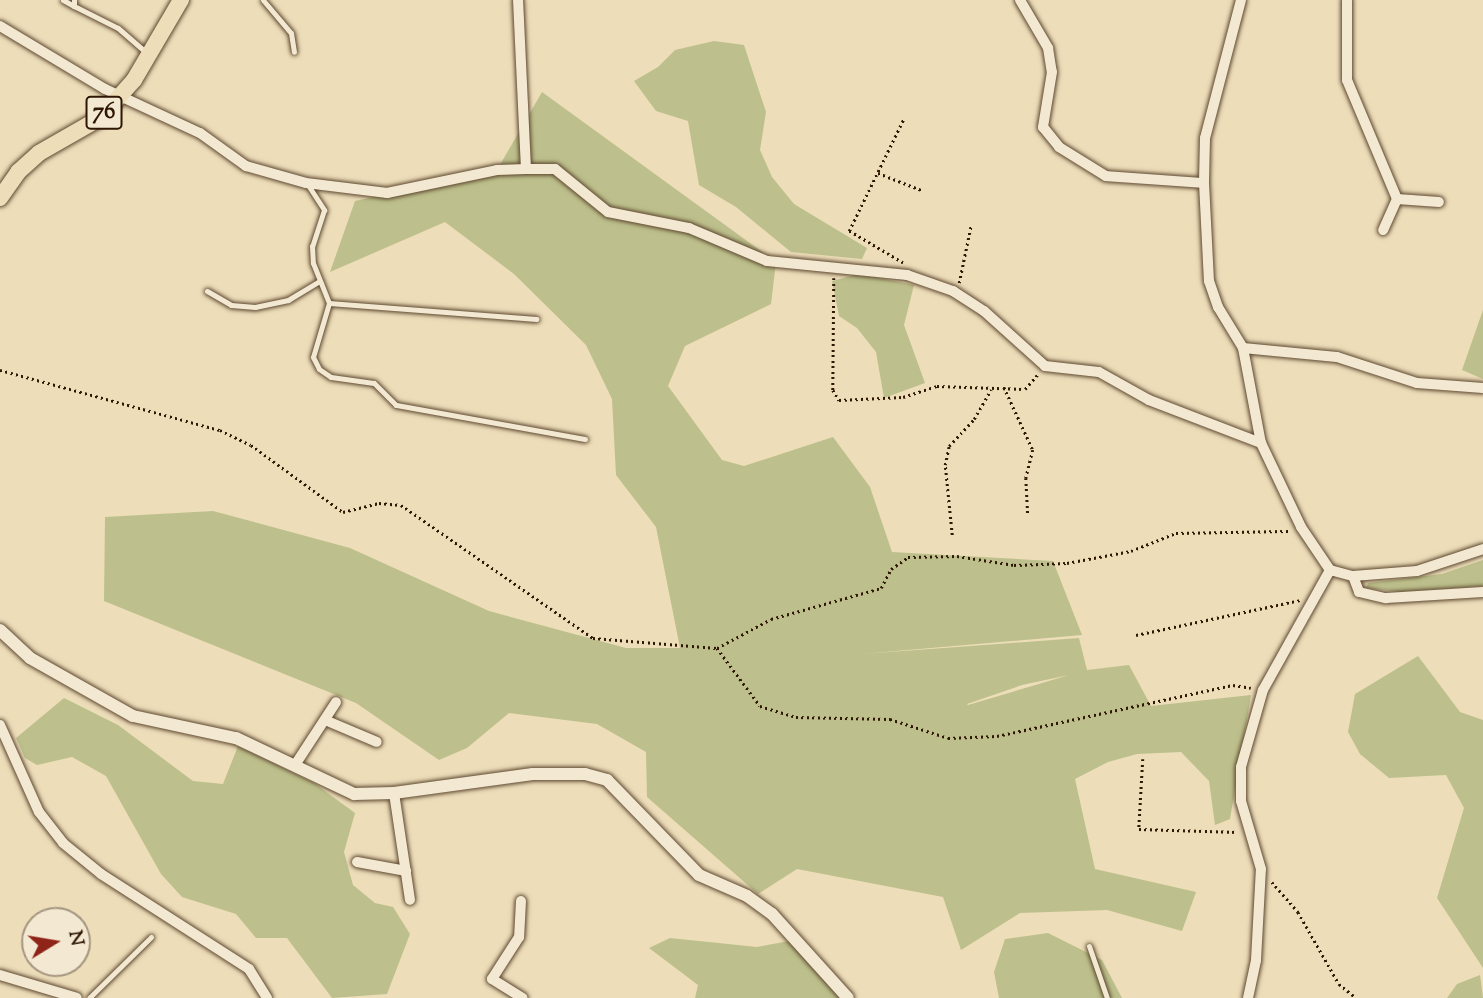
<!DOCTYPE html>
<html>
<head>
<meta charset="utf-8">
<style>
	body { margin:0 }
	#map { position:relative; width:1483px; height:998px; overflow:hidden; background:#edddb9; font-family:"Sorts Mill Goudy",serif }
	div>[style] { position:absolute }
	.green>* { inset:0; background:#bdc08c }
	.path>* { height:2.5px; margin-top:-1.25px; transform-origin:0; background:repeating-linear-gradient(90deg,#2f1703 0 2px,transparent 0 5.5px) }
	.roads { filter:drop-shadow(0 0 2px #5e4830) drop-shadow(0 0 2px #5e4830) }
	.service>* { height:5px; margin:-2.5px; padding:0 2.5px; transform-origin:2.5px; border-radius:2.5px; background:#f3e9d2 }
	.minor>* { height:10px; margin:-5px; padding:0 5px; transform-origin:5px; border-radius:5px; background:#f3e9d2 }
	.tertiary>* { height:12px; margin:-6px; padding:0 6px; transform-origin:6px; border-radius:6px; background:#f3e9d2 }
	.primary>* { height:16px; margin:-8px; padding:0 8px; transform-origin:8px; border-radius:8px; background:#edddb9 }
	span { translate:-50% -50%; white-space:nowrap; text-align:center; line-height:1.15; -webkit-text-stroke:5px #f3e9d2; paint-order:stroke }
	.shield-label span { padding:2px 5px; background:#f3e9d2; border:2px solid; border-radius:5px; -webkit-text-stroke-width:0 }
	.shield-label { font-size:23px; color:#2f1703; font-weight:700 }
	.north { position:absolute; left:21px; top:907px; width:70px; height:70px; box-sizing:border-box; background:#f3e9d2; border:2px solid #a5957f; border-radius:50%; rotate:79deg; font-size:19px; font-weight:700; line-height:28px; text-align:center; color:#2f1703 }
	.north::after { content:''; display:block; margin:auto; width:24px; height:32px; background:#8f2418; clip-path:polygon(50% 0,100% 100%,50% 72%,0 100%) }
</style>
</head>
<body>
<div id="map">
	<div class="green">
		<i style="clip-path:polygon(714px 41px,744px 45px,766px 112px,760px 150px,772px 177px,794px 204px,867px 248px,862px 259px,791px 252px,736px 207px,699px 185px,688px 121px,656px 111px,634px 81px,658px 67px,675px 50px)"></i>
		<i style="clip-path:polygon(evenodd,542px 92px,776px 262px,771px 304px,685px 346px,668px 386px,722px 460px,744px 466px,833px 437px,870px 487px,892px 552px,1053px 561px,1082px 635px,862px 654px,1079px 638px,1087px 670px,1129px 665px,1151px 706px,1251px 695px,1230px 819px,1215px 825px,1209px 781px,1181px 752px,1137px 754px,1108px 762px,1075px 779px,1095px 869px,1196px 892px,1182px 931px,1107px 910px,1020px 913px,961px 950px,943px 897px,797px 869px,758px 894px,647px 797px,646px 752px,597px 724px,509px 713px,467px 748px,439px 760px,356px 703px,104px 601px,105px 517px,213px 511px,350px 548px,489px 611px,626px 648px,680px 648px,656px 527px,616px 475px,612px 399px,586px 345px,514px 274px,445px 222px,330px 272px,355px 201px,497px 170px,542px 92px,1069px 675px,968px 705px,967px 704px,1022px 685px,1069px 675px)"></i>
		<i style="clip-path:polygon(859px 274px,914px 285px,904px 325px,925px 383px,884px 398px,876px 352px,857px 328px,839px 316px,832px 281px)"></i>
		<i style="clip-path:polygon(1483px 310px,1483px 379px,1462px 370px)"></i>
		<i style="clip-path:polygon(1483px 560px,1483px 586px,1401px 592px,1366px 588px,1368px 583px,1442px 574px)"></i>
		<i style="clip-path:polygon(1418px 656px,1460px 712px,1483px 720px,1483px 968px,1437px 898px,1464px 808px,1446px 775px,1389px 778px,1360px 754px,1348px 732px,1355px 694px)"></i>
		<i style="clip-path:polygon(64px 698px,118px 725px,193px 781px,223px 784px,238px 746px,314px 783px,355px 813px,344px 852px,353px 885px,375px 903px,393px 907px,410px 934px,387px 994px,332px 998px,287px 938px,256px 938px,236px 914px,182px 897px,161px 874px,106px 776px,72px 757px,37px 765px,25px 758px,16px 738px)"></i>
		<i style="clip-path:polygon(1048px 933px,1102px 960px,1122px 998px,999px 998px,994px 972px,1005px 939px)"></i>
		<i style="clip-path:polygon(670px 938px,757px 947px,789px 941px,844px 998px,695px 998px,698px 985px,649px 948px)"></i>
		<i style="clip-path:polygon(1480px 975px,1483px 998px,1447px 998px,1457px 984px)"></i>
	</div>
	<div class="path">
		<i style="left:878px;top:173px;width:49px;rotate:21.4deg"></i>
		<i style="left:903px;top:263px;width:63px;rotate:-149.3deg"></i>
		<i style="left:849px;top:231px;width:126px;rotate:-64deg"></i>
		<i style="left:834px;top:278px;width:112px;rotate:90.5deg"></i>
		<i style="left:833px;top:390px;width:12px;rotate:59deg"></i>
		<i style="left:839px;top:400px;width:64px;rotate:-2.7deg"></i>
		<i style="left:903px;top:397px;width:36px;rotate:-18deg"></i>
		<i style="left:937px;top:386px;width:88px;rotate:2deg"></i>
		<i style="left:1025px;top:389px;width:20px;rotate:-49deg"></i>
		<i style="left:959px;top:283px;width:59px;rotate:-78.3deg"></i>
		<i style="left:0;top:370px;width:228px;rotate:15.3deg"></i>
		<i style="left:220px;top:430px;width:34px;rotate:26deg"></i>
		<i style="left:251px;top:445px;width:114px;rotate:36.1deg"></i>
		<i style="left:343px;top:512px;width:37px;rotate:-14deg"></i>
		<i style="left:379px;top:503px;width:22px;rotate:5deg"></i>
		<i style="left:401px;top:505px;width:234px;rotate:34.7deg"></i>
		<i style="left:593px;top:638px;width:124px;rotate:4.6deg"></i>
		<i style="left:717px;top:648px;width:72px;rotate:53.4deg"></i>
		<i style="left:760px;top:706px;width:38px;rotate:17deg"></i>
		<i style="left:796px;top:717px;width:94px;rotate:1.2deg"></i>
		<i style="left:890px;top:719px;width:61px;rotate:18.1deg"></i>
		<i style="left:948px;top:738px;width:49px;rotate:-2.3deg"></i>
		<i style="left:997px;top:736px;width:241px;rotate:-12.2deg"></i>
		<i style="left:1233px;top:685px;width:18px;rotate:9deg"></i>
		<i style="left:1004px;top:387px;width:69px;rotate:65.3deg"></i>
		<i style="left:1033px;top:450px;width:29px;rotate:104deg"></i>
		<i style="left:1026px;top:478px;width:35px;rotate:87deg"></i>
		<i style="left:952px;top:535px;width:70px;rotate:-95.7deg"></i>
		<i style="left:945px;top:465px;width:19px;rotate:-78deg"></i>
		<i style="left:949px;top:446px;width:37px;rotate:-47deg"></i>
		<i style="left:974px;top:419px;width:34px;rotate:-60deg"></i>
		<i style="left:1136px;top:635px;width:169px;rotate:-12deg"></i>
		<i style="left:717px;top:648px;width:61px;rotate:-28.2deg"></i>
		<i style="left:771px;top:619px;width:114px;rotate:-15.7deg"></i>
		<i style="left:881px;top:588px;width:21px;rotate:-62deg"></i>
		<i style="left:891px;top:569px;width:21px;rotate:-35deg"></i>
		<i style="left:908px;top:557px;width:49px;rotate:-1.2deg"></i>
		<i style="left:957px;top:556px;width:58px;rotate:9deg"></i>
		<i style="left:1014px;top:565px;width:53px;rotate:-2.2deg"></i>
		<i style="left:1067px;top:563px;width:65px;rotate:-10.6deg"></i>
		<i style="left:1131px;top:551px;width:48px;rotate:-21.8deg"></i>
		<i style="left:1176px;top:533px;width:114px;rotate:-1deg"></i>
		<i style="left:1143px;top:759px;width:70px;rotate:93.3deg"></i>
		<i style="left:1139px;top:829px;width:99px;rotate:1.7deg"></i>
		<i style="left:1272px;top:882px;width:40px;rotate:49deg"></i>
		<i style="left:1298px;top:912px;width:83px;rotate:60.3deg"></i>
		<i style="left:1339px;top:984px;width:22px;rotate:39deg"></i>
	</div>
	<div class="roads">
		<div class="service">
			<i style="left:63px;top:0;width:13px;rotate:29deg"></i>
			<i style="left:74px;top:0;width:6px;rotate:90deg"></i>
			<i style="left:74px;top:6px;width:49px;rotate:26.6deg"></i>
			<i style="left:118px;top:28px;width:40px;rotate:41deg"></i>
			<i style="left:263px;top:0;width:43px;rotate:49.7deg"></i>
			<i style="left:291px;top:33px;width:19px;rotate:81deg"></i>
			<i style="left:308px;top:185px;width:30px;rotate:57deg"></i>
			<i style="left:324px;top:210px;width:38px;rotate:108deg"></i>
			<i style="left:312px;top:246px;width:17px;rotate:87deg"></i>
			<i style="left:313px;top:263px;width:43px;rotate:68.2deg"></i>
			<i style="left:329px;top:303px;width:56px;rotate:106.5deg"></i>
			<i style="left:313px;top:357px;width:13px;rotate:63deg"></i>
			<i style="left:319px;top:369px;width:14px;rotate:34deg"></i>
			<i style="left:331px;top:377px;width:43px;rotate:7.9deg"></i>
			<i style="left:374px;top:383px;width:31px;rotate:45deg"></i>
			<i style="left:396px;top:405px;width:192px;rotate:10.2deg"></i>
			<i style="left:207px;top:291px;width:28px;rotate:30deg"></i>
			<i style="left:231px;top:305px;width:24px;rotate:5deg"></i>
			<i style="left:255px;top:307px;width:34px;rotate:-12deg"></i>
			<i style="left:288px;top:300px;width:37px;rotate:-31deg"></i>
			<i style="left:329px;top:303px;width:208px;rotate:4.4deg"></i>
			<i style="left:1089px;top:946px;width:55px;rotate:70.9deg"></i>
			<i style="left:89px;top:998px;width:87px;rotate:-44.5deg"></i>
		</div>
		<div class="minor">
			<i style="left:1020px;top:0;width:56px;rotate:59.7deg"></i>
			<i style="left:1048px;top:48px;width:24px;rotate:81deg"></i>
			<i style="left:1052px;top:72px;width:56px;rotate:99.3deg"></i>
			<i style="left:1043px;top:127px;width:26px;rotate:51deg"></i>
			<i style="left:1059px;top:147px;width:55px;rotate:31.7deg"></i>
			<i style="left:1106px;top:176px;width:98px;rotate:4.1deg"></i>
			<i style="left:1241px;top:0;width:143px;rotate:104.6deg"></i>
			<i style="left:1205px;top:138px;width:45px;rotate:91.3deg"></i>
			<i style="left:1204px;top:183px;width:98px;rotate:87.1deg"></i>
			<i style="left:1209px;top:281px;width:28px;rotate:71deg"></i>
			<i style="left:1218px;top:307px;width:48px;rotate:58.6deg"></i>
			<i style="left:1243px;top:348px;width:97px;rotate:79.3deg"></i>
			<i style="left:1261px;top:443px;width:93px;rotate:64.5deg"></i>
			<i style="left:1301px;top:527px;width:52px;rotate:56deg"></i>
			<i style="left:1330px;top:570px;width:24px;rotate:15deg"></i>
			<i style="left:1353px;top:576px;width:64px;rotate:-4.5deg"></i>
			<i style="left:1417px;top:571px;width:70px;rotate:-18.4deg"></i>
			<i style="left:1347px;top:0;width:80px;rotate:90deg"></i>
			<i style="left:1347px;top:80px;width:129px;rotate:67.2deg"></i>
			<i style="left:1397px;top:199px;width:34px;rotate:114deg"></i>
			<i style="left:0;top:26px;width:122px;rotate:31deg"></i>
			<i style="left:105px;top:89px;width:105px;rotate:24.9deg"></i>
			<i style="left:200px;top:133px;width:57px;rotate:35.7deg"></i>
			<i style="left:246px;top:166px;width:62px;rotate:15.8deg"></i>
			<i style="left:306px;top:183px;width:82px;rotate:7deg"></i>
			<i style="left:387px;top:193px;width:112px;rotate:-11.8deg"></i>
			<i style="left:497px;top:170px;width:29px;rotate:-2deg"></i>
			<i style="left:526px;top:169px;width:169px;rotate:-92.7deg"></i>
			<i style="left:526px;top:169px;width:29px"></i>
			<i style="left:555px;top:169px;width:68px;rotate:39.1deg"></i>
			<i style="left:608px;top:212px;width:83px;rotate:11.2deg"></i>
			<i style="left:689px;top:228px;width:85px;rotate:22.9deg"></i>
			<i style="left:767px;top:261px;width:141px;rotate:5.7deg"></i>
			<i style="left:907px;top:275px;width:49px;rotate:19.2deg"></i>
			<i style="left:953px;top:291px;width:37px;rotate:33deg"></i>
			<i style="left:984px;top:311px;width:82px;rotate:42deg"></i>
			<i style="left:1045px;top:366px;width:54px;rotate:6.3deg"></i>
			<i style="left:1099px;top:372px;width:57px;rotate:29.2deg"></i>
			<i style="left:1149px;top:400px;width:120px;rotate:21deg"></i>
			<i style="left:1397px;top:199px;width:42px;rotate:4.1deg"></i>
			<i style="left:1243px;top:348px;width:94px;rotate:5.5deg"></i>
			<i style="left:1337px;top:357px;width:84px;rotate:18deg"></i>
			<i style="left:1417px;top:383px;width:66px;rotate:4.3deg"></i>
			<i style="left:1353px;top:576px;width:17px;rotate:69deg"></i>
			<i style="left:1359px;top:592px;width:28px;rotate:13deg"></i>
			<i style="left:1386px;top:598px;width:97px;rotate:-3.5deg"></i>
			<i style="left:325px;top:720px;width:56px;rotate:22.9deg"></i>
			<i style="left:0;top:725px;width:95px;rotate:65.9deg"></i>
			<i style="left:39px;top:812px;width:39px;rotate:52deg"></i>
			<i style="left:63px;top:843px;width:49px;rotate:39.2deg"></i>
			<i style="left:101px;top:874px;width:176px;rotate:32.7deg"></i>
			<i style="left:249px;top:969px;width:34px;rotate:58deg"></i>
			<i style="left:295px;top:765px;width:75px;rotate:-56.9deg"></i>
			<i style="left:394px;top:793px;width:108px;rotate:81.5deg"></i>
			<i style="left:357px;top:862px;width:50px;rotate:10.4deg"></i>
			<i style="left:521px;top:901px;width:36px;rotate:93deg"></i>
			<i style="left:519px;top:937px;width:50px;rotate:122.7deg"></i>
			<i style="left:492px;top:979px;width:36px;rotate:32deg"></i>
			<i style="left:0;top:975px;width:80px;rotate:16.6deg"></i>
			<i style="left:1248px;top:998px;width:39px;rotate:-78deg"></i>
			<i style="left:1256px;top:960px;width:91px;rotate:-86.9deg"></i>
			<i style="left:1261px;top:869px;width:71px;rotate:-106.4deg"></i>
			<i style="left:1241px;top:801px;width:34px;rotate:-90deg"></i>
			<i style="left:1241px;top:767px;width:80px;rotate:-74.1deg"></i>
			<i style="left:1263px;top:690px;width:137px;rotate:-60.8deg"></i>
		</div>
		<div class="tertiary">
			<i style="left:0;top:630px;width:41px;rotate:43deg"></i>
			<i style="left:30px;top:658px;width:118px;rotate:29.4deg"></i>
			<i style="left:133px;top:716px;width:105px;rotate:12.1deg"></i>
			<i style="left:236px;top:738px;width:131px;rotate:25.4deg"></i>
			<i style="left:354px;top:794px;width:40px;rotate:-1.4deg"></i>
			<i style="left:394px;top:793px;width:140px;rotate:-7.8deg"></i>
			<i style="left:533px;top:774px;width:52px"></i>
			<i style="left:585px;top:774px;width:23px;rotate:15deg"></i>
			<i style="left:607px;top:780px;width:132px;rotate:45.9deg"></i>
			<i style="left:699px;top:875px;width:52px;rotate:23.6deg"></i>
			<i style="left:747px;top:896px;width:31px;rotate:36deg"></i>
			<i style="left:772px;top:914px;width:113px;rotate:47.9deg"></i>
		</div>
		<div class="primary">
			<i style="left:0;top:198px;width:32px;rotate:-55deg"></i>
			<i style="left:18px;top:172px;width:28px;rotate:-42deg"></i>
			<i style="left:39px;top:153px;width:70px;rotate:-29.8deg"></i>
			<i style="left:100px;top:118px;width:51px;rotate:-48.2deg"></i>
			<i style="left:134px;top:80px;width:93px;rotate:-59.6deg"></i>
		</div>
	</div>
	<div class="shield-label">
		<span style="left:104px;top:113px">76</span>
	</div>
	<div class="north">N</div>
</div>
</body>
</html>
